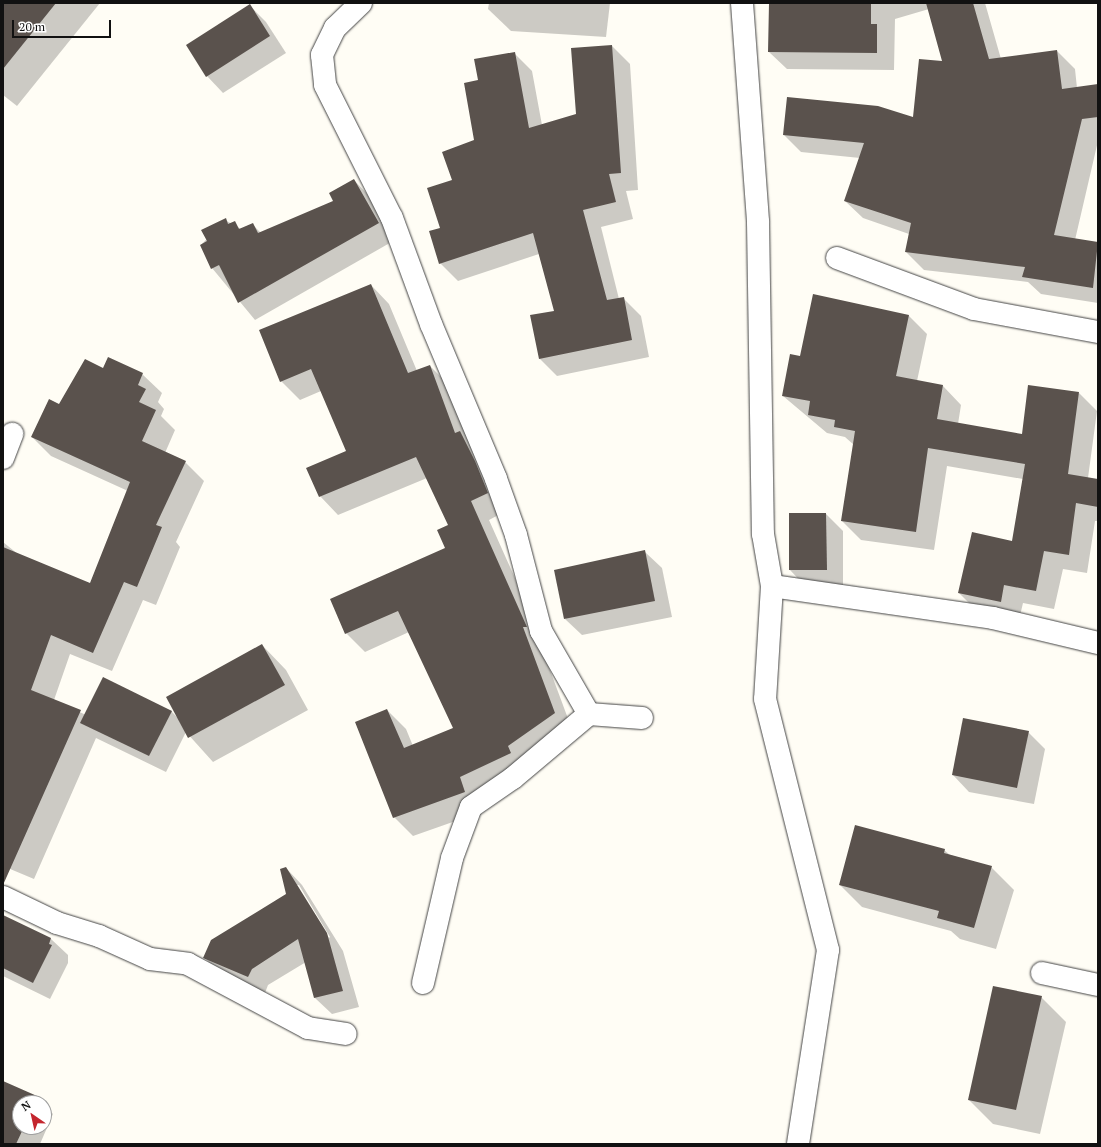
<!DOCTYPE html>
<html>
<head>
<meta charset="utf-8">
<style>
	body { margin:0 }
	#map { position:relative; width:1101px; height:1147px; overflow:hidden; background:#fffdf5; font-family:"PT Serif",serif }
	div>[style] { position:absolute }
	.shadow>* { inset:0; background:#0003 }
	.building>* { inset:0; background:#5a524d }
	.roads { filter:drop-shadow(0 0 1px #444) drop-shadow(0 0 1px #444) }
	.minor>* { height:22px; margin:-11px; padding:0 11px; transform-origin:11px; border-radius:11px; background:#fff }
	span { translate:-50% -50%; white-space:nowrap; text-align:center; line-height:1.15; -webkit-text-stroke:4px #fff; paint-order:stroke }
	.frame { position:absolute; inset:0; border:4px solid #111; pointer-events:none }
	.north { position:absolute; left:12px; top:1095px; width:40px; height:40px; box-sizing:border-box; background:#fff; border:1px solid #a0a0a0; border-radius:50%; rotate:326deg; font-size:11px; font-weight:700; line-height:16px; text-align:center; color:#111 }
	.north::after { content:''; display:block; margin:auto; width:14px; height:18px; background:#c4262e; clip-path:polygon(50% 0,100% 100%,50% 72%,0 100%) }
	.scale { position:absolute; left:12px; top:20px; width:99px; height:18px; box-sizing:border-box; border:2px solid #111; border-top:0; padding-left:5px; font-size:12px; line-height:14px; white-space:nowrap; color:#111; -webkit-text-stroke:3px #fff; paint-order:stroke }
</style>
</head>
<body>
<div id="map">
	<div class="shadow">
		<i style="clip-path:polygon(3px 3px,100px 3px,17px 106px,3px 95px)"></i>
		<i style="clip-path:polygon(489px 3px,610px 3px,606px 37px,511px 31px,488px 9px)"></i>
		<i style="clip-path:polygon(769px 3px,985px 3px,1001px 59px,1057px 51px,1075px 69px,1077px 88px,1098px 85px,1098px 141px,1075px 240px,1098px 243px,1098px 303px,1041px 294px,1028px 282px,924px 270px,906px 252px,909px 234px,863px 218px,845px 201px,860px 158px,801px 152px,784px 135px,914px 118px,944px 62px,929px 9px,895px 19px,894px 70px,787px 69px,769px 52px)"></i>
		<i style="clip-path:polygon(250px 6px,266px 22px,286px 53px,223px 93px,207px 76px)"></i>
		<i style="clip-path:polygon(612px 46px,630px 64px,638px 190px,626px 191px,633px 219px,601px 227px,619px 299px,623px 298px,641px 316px,649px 357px,557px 376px,539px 358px,555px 311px,539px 254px,458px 281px,440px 263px,441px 229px,453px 181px,475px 141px,479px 81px,514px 53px,532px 71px,542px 125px,577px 115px)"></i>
		<i style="clip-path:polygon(354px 180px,370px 197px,395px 240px,255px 320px,212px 268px,201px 245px,225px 220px,241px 229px,252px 224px,261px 233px,335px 201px)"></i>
		<i style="clip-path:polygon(371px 285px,389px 304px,417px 371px,430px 366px,449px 385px,506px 511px,489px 520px,545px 645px,541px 646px,573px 732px,484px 811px,413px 836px,394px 817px,387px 710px,406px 729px,413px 746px,454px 728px,409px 632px,365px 652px,346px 633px,446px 548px,449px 525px,427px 478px,338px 515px,320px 496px,348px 452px,321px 391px,300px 400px,281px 381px)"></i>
		<i style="clip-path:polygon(908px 315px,927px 334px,917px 381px,943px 386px,961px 405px,958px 424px,1023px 435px,1079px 393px,1097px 411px,1088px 478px,1098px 480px,1098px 521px,1095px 521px,1087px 573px,1063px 569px,1054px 609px,1023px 603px,1019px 620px,978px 612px,959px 593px,1013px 542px,1023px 479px,947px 466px,934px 550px,861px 540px,842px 521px,854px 445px,845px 437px,827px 433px,783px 396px,800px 357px)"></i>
		<i style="clip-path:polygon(104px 369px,142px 374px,162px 393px,158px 402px,164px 409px,161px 416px,175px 430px,165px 453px,185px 462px,204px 481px,176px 542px,180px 547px,156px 605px,143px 600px,112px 671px,70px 654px,54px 700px,86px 715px,171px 711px,178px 718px,262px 645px,286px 670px,308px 710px,213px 762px,186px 732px,166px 772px,96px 738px,34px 879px,3px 866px,3px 542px,19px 555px,90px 585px,128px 491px,51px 456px,32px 437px,59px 405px)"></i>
		<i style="clip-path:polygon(790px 514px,826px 514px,843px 531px,843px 587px,806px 587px,790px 570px)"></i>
		<i style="clip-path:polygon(645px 552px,662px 568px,672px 617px,582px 635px,565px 619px)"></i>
		<i style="clip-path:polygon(1028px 732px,1045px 749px,1034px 804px,969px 792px,953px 775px)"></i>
		<i style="clip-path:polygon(944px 850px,950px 855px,991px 867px,1014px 890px,996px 949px,960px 939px,951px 931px,862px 907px,840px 885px)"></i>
		<i style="clip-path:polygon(evenodd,286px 868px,302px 885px,343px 951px,359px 1007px,332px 1014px,315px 998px,306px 962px,268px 985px,265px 993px,221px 975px,205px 958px,287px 894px,286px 868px,296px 885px,299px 885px,330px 937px,329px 938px,296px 885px)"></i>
		<i style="clip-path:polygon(3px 919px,51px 939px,68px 955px,68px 963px,50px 999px,3px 976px)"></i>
		<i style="clip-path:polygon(1041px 997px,1066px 1022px,1040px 1134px,993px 1124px,969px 1100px)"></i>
		<i style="clip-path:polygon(9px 1085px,43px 1103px,20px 1103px,20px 1127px,44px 1127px,44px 1104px,53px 1114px,40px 1144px,3px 1144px,3px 1098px)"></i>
	</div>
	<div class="building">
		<i style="clip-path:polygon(3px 3px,56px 3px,3px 69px)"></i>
		<i style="clip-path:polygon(769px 3px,871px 3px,871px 24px,877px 24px,877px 53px,768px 52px)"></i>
		<i style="clip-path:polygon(926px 3px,973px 3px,989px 59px,1057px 50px,1062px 89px,1098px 84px,1098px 117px,1082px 119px,1054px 235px,1098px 242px,1093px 288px,1022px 277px,1025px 267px,905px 252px,911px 223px,844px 201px,864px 143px,783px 135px,787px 97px,878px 106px,913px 117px,919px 59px,942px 61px)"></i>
		<i style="clip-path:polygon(250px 4px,270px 36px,206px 77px,186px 45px)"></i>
		<i style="clip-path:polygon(612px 45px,621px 173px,609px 174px,616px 202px,583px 210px,607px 300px,624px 297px,632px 340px,539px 359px,530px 315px,554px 311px,533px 233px,439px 264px,429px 231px,440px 228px,427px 188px,452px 180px,442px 152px,474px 140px,464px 83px,478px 80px,474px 59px,515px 52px,529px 128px,576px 114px,571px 48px)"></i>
		<i style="clip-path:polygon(354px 179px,379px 223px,238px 303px,219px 265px,211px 269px,200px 245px,207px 241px,201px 230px,226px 218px,228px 224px,235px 221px,239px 229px,253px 223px,258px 233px,333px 201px,329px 193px)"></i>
		<i style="clip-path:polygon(371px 284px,408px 373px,430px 365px,455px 433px,460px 431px,475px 461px,488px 493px,471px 501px,527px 627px,523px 627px,555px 713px,508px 746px,511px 753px,460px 777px,465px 792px,393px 818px,355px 722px,387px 709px,404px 748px,453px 728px,398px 611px,345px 634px,330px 599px,445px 548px,437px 530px,448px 525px,416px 457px,319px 497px,306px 468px,346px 451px,311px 369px,280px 382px,259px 330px)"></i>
		<i style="clip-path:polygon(813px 294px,909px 315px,896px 376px,943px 385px,937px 419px,1022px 434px,1028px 385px,1079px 392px,1068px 474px,1098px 479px,1098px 507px,1076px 503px,1069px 555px,1044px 551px,1036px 591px,1004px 585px,1001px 602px,958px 593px,972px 532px,1012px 541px,1025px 464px,928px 448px,916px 532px,841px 521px,855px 431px,834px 427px,835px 420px,808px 415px,810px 401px,782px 396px,790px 354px,800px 356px)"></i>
		<i style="clip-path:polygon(108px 357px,143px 373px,138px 385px,146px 389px,139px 402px,156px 410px,142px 441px,186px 461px,156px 525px,162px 527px,137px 587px,124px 582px,93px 653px,51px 635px,31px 690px,81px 710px,3px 885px,3px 547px,90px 583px,130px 482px,31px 437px,49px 399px,59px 404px,85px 359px,103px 368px)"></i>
		<i style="clip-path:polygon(789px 513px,826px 513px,827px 570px,789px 570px)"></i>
		<i style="clip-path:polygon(645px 550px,655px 601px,564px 619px,554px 570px)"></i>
		<i style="clip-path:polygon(262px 644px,285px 685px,188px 738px,166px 697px)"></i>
		<i style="clip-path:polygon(103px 677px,172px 711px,149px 756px,80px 723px)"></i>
		<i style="clip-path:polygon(963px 718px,1029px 731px,1017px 788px,952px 775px)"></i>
		<i style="clip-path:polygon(855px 825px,945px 849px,944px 853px,992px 866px,974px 928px,937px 918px,939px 911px,839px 885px)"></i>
		<i style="clip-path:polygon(286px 867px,327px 933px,343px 991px,314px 998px,298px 939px,252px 969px,248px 977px,203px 958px,211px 940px,286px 894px,280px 869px)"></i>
		<i style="clip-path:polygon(3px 915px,51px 938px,49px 944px,52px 945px,33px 983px,3px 968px)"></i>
		<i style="clip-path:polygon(993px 986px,1042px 996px,1016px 1110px,968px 1100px)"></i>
		<i style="clip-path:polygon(3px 1081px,37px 1096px,34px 1103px,20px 1103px,20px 1127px,24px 1127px,16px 1144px,3px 1144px)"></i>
	</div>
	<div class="roads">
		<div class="minor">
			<i style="left:361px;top:3px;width:36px;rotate:136deg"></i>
			<i style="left:335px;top:28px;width:30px;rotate:116deg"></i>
			<i style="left:322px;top:55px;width:30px;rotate:84deg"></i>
			<i style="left:325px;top:85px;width:149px;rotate:63.3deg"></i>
			<i style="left:392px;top:218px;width:113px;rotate:69.8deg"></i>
			<i style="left:431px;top:324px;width:168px;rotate:67.2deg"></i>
			<i style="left:496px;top:479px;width:59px;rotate:70.3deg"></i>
			<i style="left:516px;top:535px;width:99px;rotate:75.4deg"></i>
			<i style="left:541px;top:631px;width:96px;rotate:60deg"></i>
			<i style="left:742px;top:3px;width:220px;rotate:85.8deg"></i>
			<i style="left:758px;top:222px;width:312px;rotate:89.1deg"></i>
			<i style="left:763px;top:534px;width:53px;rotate:80.2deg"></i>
			<i style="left:772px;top:586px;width:113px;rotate:93.5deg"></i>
			<i style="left:765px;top:699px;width:259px;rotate:75.9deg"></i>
			<i style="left:828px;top:950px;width:196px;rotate:98.8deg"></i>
			<i style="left:837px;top:258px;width:146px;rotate:20.4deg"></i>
			<i style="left:974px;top:309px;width:126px;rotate:10.5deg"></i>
			<i style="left:3px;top:458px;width:26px;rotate:-69deg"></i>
			<i style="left:772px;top:586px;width:223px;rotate:8.2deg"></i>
			<i style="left:993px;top:618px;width:108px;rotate:13.4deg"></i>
			<i style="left:3px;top:897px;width:60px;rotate:25.7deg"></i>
			<i style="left:57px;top:923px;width:44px;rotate:17.2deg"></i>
			<i style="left:99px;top:936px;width:56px;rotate:24.3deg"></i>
			<i style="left:150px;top:959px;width:38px;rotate:7deg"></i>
			<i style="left:188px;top:964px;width:136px;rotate:28.1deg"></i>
			<i style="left:308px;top:1028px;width:38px;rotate:9deg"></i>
			<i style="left:1042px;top:973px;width:57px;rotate:12.1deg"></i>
			<i style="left:423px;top:983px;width:128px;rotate:-76.9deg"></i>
			<i style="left:452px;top:858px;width:54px;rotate:-69.6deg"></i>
			<i style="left:471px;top:807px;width:51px;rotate:-34.6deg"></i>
			<i style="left:513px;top:778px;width:99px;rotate:-40.1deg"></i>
			<i style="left:589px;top:714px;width:53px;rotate:4.3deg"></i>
		</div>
	</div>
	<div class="frame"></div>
	<div class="north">N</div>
	<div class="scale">20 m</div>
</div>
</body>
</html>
